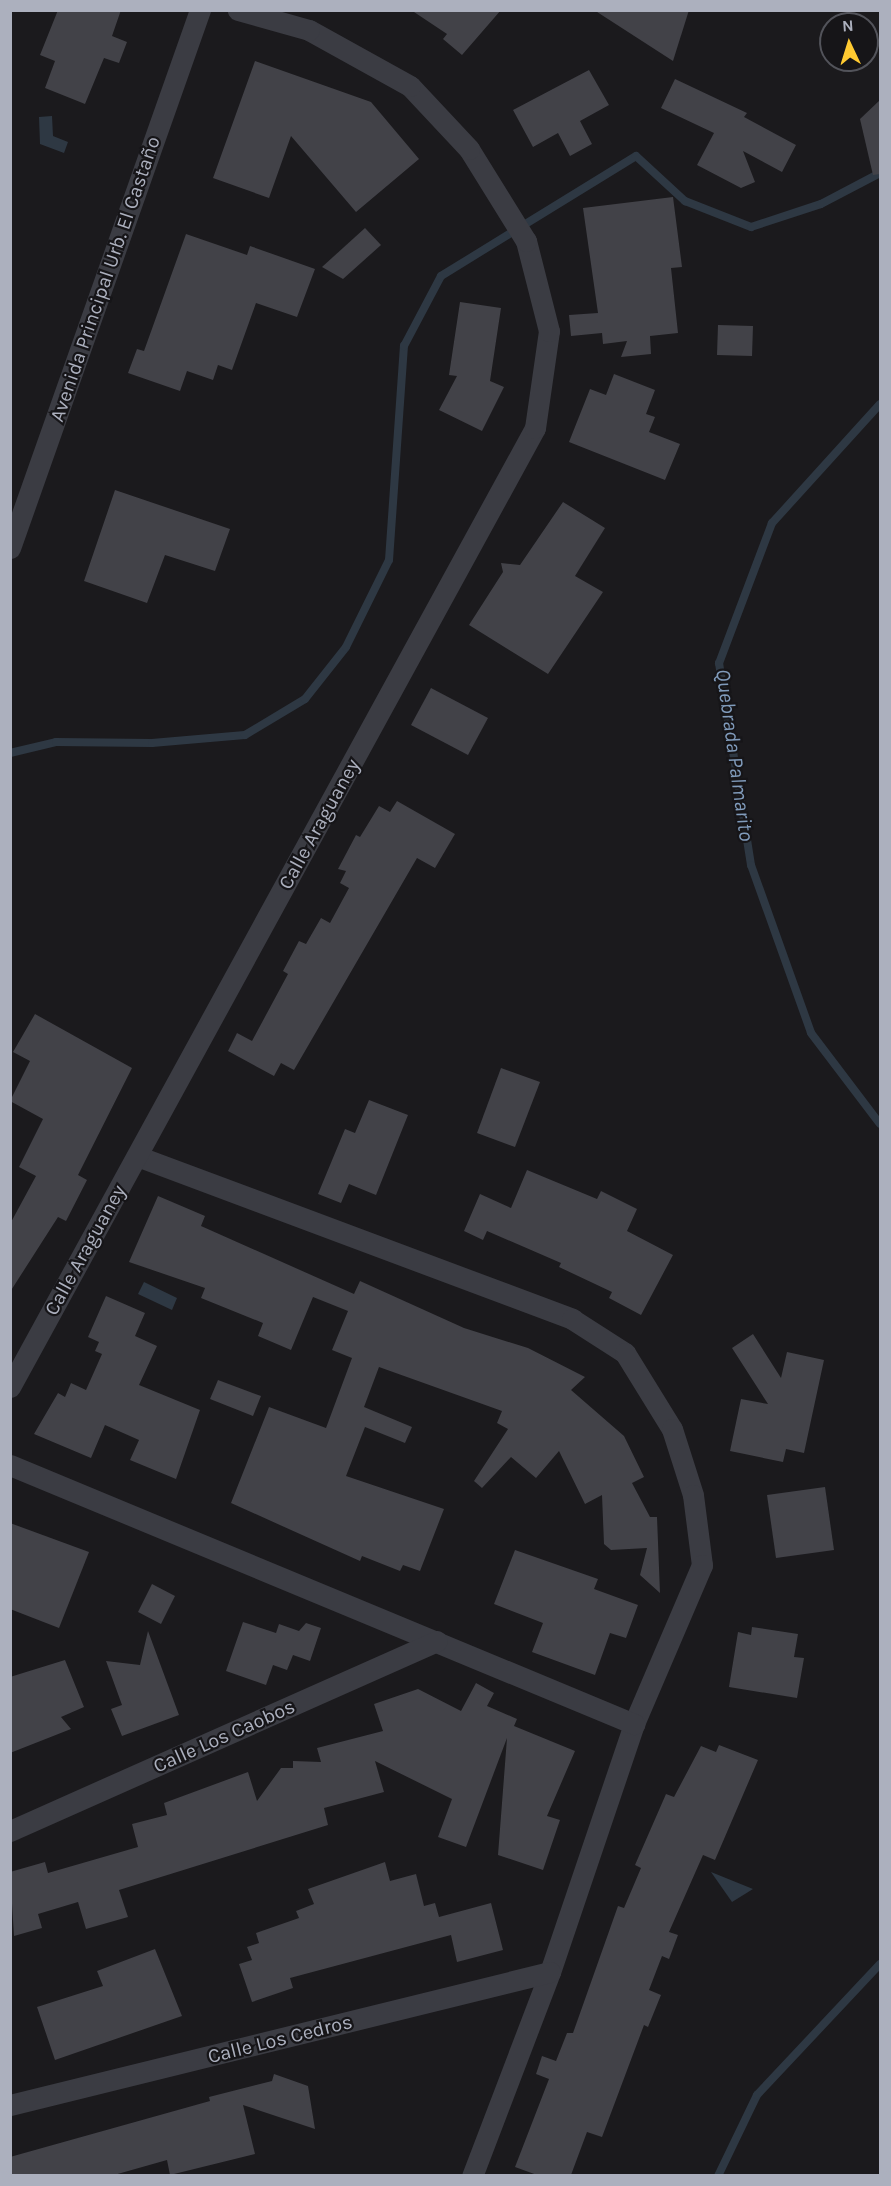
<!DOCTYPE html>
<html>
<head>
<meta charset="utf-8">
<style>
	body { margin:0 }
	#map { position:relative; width:891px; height:2186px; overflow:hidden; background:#1b1a1d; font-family:Karla,sans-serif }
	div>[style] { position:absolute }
	.water>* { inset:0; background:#2e3843 }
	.stream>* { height:8px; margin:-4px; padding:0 4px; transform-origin:4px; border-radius:4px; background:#2e3843 }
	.building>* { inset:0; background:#424248 }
	.street>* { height:21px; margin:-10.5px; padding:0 10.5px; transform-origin:10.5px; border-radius:10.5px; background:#3b3c43 }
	span { translate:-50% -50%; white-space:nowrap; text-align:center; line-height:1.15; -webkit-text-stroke:4.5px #161518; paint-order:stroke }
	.street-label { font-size:20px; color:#acb0be }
	.water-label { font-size:21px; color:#809bbb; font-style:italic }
	.frame { position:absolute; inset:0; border:12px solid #acb0be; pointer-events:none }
	.north { position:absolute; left:819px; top:12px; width:60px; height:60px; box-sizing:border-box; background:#161518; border:2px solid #52535a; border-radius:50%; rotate:356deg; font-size:16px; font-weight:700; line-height:24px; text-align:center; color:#acb0be }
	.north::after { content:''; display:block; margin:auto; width:21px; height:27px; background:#ffca31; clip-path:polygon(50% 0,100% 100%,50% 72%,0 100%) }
</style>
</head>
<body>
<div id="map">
	<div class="water">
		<i style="clip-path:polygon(52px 116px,53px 136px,68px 142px,64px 153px,40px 144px,39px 117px)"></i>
		<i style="clip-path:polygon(144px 1282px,177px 1298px,172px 1310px,138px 1294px)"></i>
		<i style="clip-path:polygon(711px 1872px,753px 1889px,732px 1902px)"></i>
	</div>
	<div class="stream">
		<i style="left:880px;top:404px;width:161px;rotate:132.2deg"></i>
		<i style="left:772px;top:523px;width:150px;rotate:110.7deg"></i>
		<i style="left:719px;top:663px;width:205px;rotate:81deg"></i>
		<i style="left:751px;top:865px;width:178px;rotate:70.3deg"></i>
		<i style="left:811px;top:1033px;width:114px;rotate:52.8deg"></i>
		<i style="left:10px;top:753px;width:47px;rotate:-13.4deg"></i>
		<i style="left:56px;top:742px;width:96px;rotate:0.6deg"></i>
		<i style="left:152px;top:743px;width:93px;rotate:-4.9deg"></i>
		<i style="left:245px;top:735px;width:70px;rotate:-31deg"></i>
		<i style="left:305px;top:699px;width:66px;rotate:-51.7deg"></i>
		<i style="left:346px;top:647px;width:97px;rotate:-63.7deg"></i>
		<i style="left:389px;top:560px;width:215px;rotate:-86deg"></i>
		<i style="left:404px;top:346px;width:79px;rotate:-62.1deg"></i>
		<i style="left:441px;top:276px;width:229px;rotate:-31.6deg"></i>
		<i style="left:636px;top:156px;width:67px;rotate:42.6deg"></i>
		<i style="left:685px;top:201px;width:71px;rotate:21.5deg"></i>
		<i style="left:751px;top:227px;width:74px;rotate:-18.2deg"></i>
		<i style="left:821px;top:204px;width:67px;rotate:-27.7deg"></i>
		<i style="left:718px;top:2176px;width:90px;rotate:-64.3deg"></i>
		<i style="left:757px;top:2095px;width:180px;rotate:-46.8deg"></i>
	</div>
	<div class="building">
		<i style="clip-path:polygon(58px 10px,121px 10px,112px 36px,127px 42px,119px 63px,104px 58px,85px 104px,45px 88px,55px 61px,40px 55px)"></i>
		<i style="clip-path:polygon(411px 10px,501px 10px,462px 55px,443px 39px,447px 34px)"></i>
		<i style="clip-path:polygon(594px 10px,689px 10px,673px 61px)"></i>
		<i style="clip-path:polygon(255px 61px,371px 102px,419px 159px,356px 212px,291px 136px,269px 198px,213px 178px)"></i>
		<i style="clip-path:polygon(589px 70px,609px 105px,580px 121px,592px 144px,570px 156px,558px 133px,533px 147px,513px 110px)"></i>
		<i style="clip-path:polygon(675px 79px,747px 113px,744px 117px,796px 145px,782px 172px,743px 151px,755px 182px,741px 188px,697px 165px,714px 133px,661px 108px)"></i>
		<i style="clip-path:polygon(880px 100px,880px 174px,873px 175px,860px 119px)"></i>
		<i style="clip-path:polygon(673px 197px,682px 267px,671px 268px,678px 333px,650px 336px,651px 354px,621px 357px,627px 341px,603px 344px,602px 333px,571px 336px,569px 315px,598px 313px,583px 208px)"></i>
		<i style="clip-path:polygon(365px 228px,381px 245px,343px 279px,322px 267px)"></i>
		<i style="clip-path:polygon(186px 234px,247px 255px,250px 246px,315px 269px,297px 317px,256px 303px,232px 370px,218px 365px,213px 380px,187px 371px,180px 391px,128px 373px,137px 349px,144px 351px)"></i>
		<i style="clip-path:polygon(460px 302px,501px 308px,490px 381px,504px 387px,482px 431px,439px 410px,457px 376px,449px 375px)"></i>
		<i style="clip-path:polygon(718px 325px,753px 326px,752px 356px,717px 355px)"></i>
		<i style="clip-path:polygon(614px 374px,655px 390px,646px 414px,655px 417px,649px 432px,680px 444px,665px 480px,569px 442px,590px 389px,606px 395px)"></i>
		<i style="clip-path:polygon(115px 490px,230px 529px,215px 571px,165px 555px,147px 603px,84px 581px)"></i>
		<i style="clip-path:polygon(563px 502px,605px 528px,575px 576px,603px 592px,548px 674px,469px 625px,503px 572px,501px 563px,520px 565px)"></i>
		<i style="clip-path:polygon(431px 688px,488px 718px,468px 755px,411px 725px)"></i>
		<i style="clip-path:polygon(397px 801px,455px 834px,435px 868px,417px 858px,294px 1070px,281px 1063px,274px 1076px,228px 1051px,237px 1033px,252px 1041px,288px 974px,283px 971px,299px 941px,306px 944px,321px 918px,330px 923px,349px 888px,340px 883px,346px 871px,338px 869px,356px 835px,360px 837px,379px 806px,390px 812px)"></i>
		<i style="clip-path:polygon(35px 1014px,132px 1068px,78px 1175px,87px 1180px,66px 1221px,58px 1217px,10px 1292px,10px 1224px,36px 1176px,19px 1167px,43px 1119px,10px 1101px,30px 1061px,13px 1052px)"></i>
		<i style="clip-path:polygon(501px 1068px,540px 1082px,515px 1147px,477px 1133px)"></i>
		<i style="clip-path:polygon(369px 1100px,408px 1115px,376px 1195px,349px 1184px,341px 1203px,318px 1194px,345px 1129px,355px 1133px)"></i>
		<i style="clip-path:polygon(527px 1170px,597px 1199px,601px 1191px,637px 1209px,627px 1231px,673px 1255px,641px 1315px,609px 1298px,612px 1292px,559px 1267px,561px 1263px,487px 1231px,483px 1240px,464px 1231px,480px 1194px,511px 1208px)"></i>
		<i style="clip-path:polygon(158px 1196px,205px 1216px,201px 1226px,354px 1294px,360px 1281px,464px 1328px,528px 1348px,585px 1377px,571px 1390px,624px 1436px,644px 1477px,632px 1483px,650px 1517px,657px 1517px,660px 1593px,640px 1575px,647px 1548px,611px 1550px,604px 1544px,602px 1495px,585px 1504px,559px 1451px,536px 1478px,511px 1457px,482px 1488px,474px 1481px,508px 1429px,497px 1423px,502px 1411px,379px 1367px,364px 1407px,412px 1427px,405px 1443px,365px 1427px,346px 1476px,444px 1509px,420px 1571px,403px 1565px,400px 1571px,362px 1556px,360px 1561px,231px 1503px,269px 1407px,326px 1428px,352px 1358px,332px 1350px,348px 1311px,313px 1297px,291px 1350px,258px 1336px,263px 1323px,201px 1298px,205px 1288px,129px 1262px)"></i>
		<i style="clip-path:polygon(106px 1296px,145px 1313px,135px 1336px,157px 1346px,139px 1385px,200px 1410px,176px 1479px,130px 1460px,139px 1440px,105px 1425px,91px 1458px,34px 1434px,58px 1393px,65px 1397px,71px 1383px,86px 1390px,102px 1354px,95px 1351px,99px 1342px,88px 1337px)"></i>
		<i style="clip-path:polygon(753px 1334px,781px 1378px,787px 1352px,824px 1360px,804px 1453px,786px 1449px,783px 1462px,730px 1451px,741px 1399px,768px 1404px,732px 1348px)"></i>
		<i style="clip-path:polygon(218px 1380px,261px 1396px,253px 1416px,210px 1399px)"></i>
		<i style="clip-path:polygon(825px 1487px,834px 1550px,776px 1558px,767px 1495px)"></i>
		<i style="clip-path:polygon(10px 1523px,89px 1552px,59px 1628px,10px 1609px)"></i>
		<i style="clip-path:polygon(515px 1550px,598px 1579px,594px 1589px,638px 1605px,626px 1638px,610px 1633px,595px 1675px,532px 1652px,543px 1623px,494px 1604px)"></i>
		<i style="clip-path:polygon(152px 1584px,175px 1596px,161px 1624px,138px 1612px)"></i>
		<i style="clip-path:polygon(243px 1622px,276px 1633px,279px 1624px,299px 1631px,306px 1623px,321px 1628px,310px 1661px,293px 1655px,287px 1670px,273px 1665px,266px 1685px,226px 1671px)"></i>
		<i style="clip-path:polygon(752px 1627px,798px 1634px,794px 1657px,804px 1658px,797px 1698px,729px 1687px,738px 1632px,751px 1635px)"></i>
		<i style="clip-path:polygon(148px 1631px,179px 1715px,122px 1736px,111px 1709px,122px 1705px,106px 1661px,140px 1665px)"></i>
		<i style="clip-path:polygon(65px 1660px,84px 1707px,61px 1717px,71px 1729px,10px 1753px,10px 1677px)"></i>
		<i style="clip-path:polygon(476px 1683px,494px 1693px,487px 1706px,517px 1719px,514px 1726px,575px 1751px,547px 1816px,560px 1820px,543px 1870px,498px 1855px,507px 1738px,466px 1847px,438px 1837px,452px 1799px,375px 1761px,384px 1792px,324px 1808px,328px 1825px,119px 1890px,128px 1917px,86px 1929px,78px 1902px,38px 1914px,42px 1928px,14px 1936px,10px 1872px,45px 1862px,48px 1873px,138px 1847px,132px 1824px,167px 1815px,164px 1803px,248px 1772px,257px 1801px,281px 1768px,293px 1768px,293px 1761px,321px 1762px,317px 1748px,383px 1731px,374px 1704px,418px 1689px,461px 1711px)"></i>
		<i style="clip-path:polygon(719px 1745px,758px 1760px,715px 1860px,703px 1855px,669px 1932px,678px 1935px,669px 1959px,662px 1956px,649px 1990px,661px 1995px,648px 2027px,644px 2025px,602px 2137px,587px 2132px,571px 2175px,537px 2175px,515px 2167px,549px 2079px,536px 2074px,542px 2056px,556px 2061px,567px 2033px,573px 2033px,618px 1906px,624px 1908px,641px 1868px,635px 1865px,666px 1794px,674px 1797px,701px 1746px,716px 1752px)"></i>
		<i style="clip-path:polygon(385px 1862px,390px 1881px,416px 1874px,424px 1906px,435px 1903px,439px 1917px,491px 1903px,503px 1950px,457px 1962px,451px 1935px,290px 1978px,293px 1988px,252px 2002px,239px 1964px,252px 1960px,247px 1947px,259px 1943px,256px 1933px,299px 1918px,296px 1911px,314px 1904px,308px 1889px)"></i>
		<i style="clip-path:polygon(155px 1949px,182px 2016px,55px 2060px,37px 2007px,103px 1986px,97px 1971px)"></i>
		<i style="clip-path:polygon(274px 2074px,308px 2086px,315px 2129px,243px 2105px,255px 2154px,170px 2175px,167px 2160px,114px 2175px,10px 2175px,10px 2157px,210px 2101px,209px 2097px,272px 2081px)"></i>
	</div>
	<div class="street">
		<i style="left:10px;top:548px;width:571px;rotate:-70.55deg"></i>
		<i style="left:137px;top:1156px;width:465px;rotate:20.5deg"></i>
		<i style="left:572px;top:1319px;width:63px;rotate:32.7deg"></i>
		<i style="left:625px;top:1353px;width:89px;rotate:58.3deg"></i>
		<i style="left:672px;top:1429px;width:69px;rotate:72.3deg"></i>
		<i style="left:693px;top:1495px;width:71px;rotate:82.7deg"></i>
		<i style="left:702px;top:1565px;width:173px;rotate:113.2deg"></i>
		<i style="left:634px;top:1724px;width:262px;rotate:108.7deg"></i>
		<i style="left:550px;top:1972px;width:218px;rotate:110.9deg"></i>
		<i style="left:10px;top:1387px;width:1093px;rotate:-61.3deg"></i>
		<i style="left:535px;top:428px;width:98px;rotate:-81.8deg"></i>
		<i style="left:549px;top:331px;width:93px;rotate:-104.3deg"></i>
		<i style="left:526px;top:241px;width:108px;rotate:-121.8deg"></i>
		<i style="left:469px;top:149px;width:86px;rotate:-133.1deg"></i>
		<i style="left:410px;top:86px;width:115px;rotate:-151deg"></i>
		<i style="left:309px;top:30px;width:74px;rotate:-164.3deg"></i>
		<i style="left:10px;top:1465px;width:676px;rotate:22.54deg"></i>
		<i style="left:10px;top:1831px;width:467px;rotate:-24deg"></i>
		<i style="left:10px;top:2105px;width:556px;rotate:-13.84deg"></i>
	</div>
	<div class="street-label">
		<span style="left:105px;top:279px;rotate:-71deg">Avenida Principal Urb. El Castaño</span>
		<span style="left:319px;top:824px;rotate:-61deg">Calle Araguaney</span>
		<span style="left:85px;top:1250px;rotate:-61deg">Calle Araguaney</span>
		<span style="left:224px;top:1736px;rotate:-24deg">Calle Los Caobos</span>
		<span style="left:280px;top:2039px;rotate:-14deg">Calle Los Cedros</span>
	</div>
	<div class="water-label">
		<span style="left:735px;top:755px;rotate:82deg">Quebrada Palmarito</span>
	</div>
	<div class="frame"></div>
	<div class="north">N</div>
</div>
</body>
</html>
